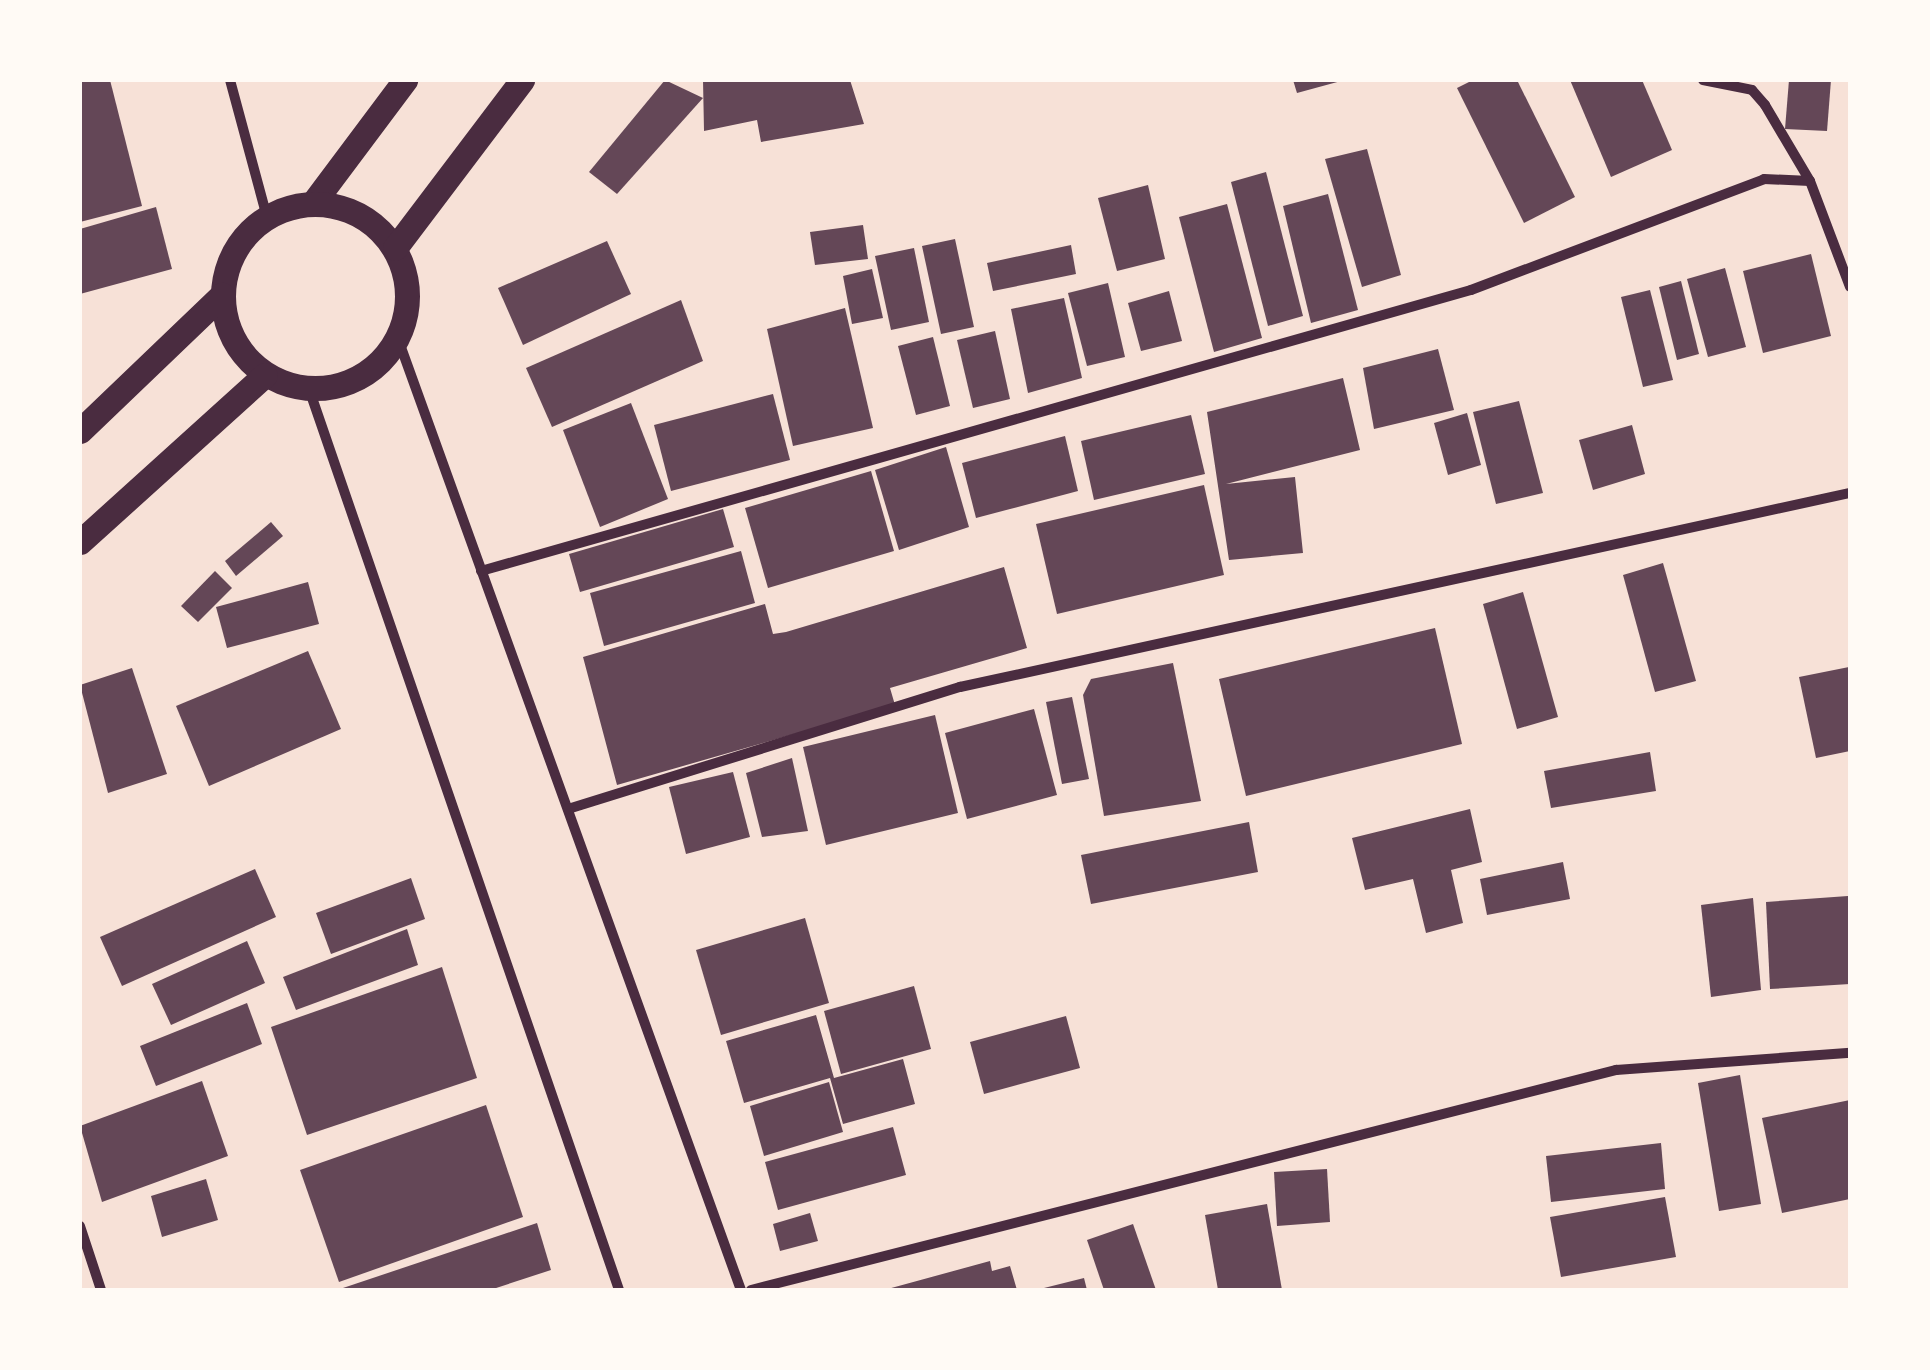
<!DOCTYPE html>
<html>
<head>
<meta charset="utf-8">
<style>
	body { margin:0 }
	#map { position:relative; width:1930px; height:1370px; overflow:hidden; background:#f7e1d7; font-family:Spectral,serif }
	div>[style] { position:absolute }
	.building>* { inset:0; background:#644757 }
	.minor>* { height:10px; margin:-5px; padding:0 5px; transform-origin:5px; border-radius:5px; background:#4a2c40 }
	.primary>* { height:25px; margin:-12.5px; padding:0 12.5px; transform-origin:12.5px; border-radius:12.5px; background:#4a2c40 }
	.primary>.ring { margin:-12.5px; padding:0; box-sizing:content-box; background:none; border:25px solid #4a2c40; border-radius:50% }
	span { translate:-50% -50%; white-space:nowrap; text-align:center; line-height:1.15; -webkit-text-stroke:9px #fffaf5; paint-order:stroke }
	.frame { position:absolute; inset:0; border:82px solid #fffaf5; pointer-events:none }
</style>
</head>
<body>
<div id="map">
	<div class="building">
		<i style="clip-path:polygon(80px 80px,110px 80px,142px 206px,80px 222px)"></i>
		<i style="clip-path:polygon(665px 80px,703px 98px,617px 194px,589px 172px)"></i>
		<i style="clip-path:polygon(703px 80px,850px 80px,864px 124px,761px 142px,757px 120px,704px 131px)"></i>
		<i style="clip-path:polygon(1293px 80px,1341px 80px,1341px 81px,1297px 93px)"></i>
		<i style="clip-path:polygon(1473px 80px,1517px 80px,1575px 197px,1524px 223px,1457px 88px)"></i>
		<i style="clip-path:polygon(1570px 80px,1642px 80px,1672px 150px,1611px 177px)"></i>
		<i style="clip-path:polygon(1789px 80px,1831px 80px,1827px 131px,1785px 129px)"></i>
		<i style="clip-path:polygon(1367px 149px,1401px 275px,1362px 287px,1325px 159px)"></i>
		<i style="clip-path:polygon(1266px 172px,1303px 316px,1268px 326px,1231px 182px)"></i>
		<i style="clip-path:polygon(1148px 185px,1165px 259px,1117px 271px,1098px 198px)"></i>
		<i style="clip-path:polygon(1328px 194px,1358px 310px,1311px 323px,1283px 206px)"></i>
		<i style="clip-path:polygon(1227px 204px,1262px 338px,1214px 352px,1179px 217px)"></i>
		<i style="clip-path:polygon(156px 207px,172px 269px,80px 294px,80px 229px)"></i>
		<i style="clip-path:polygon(863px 225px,868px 259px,815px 265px,810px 232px)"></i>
		<i style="clip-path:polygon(955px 239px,974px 327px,941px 334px,922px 246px)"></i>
		<i style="clip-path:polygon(607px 241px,631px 294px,523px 345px,498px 288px)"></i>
		<i style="clip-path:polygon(1071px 245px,1076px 274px,993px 291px,987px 263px)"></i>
		<i style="clip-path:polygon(914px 248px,929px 322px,891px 330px,875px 256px)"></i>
		<i style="clip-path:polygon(1811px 254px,1831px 336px,1763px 353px,1743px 271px)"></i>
		<i style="clip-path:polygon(1725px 268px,1746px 347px,1708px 357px,1687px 279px)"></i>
		<i style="clip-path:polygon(872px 269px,883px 318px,852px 324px,843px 276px)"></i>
		<i style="clip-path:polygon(1681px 281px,1699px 354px,1677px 360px,1659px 287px)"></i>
		<i style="clip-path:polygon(1108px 283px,1125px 357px,1087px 366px,1068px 293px)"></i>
		<i style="clip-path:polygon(1650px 290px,1673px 380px,1643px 387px,1621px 297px)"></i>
		<i style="clip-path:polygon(1169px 291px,1182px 341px,1141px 351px,1128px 303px)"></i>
		<i style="clip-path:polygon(1064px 298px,1082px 378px,1028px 393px,1011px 309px)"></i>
		<i style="clip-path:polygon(681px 300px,703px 361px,552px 427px,526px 368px)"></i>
		<i style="clip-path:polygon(845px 308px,873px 428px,793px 446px,767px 329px)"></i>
		<i style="clip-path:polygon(995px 331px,1010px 399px,973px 408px,957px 340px)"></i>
		<i style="clip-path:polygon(933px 337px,950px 406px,916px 415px,898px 346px)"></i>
		<i style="clip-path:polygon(1438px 349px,1454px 410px,1374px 429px,1363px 368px)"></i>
		<i style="clip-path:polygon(1343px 378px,1360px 450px,1226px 484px,1295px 477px,1303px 553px,1229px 560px,1207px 412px)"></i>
		<i style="clip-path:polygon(773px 394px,790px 460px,671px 491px,654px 425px)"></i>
		<i style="clip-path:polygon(1519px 401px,1543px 493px,1496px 504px,1473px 412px)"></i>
		<i style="clip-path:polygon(631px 403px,668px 499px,600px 527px,563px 430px)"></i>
		<i style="clip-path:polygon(1467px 413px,1481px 465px,1448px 475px,1434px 423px)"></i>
		<i style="clip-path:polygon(1191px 415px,1205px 474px,1094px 500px,1081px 441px)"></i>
		<i style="clip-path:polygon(1632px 425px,1645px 474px,1593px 490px,1579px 440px)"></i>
		<i style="clip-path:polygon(1065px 436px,1078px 491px,976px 518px,962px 463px)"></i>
		<i style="clip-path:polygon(946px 447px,969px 527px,899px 550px,875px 470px)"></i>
		<i style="clip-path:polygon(871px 471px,894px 551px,768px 588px,745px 508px)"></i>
		<i style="clip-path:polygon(1204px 485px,1224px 575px,1057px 614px,1036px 524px)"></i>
		<i style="clip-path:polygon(723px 509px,734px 547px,580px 592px,569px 554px)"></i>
		<i style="clip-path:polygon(271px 522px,283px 536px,236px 576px,225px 561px)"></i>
		<i style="clip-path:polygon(741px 551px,755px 603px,604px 646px,590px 593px)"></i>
		<i style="clip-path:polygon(1663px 563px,1696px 681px,1655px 692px,1623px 575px)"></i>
		<i style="clip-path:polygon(1004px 567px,1027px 648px,890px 688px,895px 705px,617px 785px,583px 657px,765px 604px,773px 634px,786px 632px)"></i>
		<i style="clip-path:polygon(215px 571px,232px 588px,198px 622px,181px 606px)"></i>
		<i style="clip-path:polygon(308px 582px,319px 624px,227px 648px,216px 607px)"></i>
		<i style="clip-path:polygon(1523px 592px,1558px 717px,1517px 729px,1483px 604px)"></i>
		<i style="clip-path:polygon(1435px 628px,1462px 744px,1246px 796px,1219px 679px)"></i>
		<i style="clip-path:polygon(308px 651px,341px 729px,209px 786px,176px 706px)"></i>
		<i style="clip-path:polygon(1173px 663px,1201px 801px,1104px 816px,1083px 695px,1091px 679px)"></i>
		<i style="clip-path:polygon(1849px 667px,1850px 751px,1816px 758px,1799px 677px)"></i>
		<i style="clip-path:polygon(132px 668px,167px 774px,108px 793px,80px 685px)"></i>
		<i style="clip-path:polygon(1072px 697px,1089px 779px,1062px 784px,1046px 702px)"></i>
		<i style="clip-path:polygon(1034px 709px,1057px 795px,967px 819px,945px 733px)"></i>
		<i style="clip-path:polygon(935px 715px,958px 813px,826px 845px,803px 747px)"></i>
		<i style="clip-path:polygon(1650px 752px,1656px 791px,1551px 808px,1544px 771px)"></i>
		<i style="clip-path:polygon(792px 758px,808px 831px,762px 837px,746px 773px)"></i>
		<i style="clip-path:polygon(733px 772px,750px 837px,686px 854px,669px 787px)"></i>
		<i style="clip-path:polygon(1470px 809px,1482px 862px,1451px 870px,1463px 923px,1426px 933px,1413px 879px,1365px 890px,1352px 838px)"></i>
		<i style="clip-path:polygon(1249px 822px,1258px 872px,1091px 904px,1081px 855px)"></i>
		<i style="clip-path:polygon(1563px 862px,1570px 899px,1487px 915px,1480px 879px)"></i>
		<i style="clip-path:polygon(255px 869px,276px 917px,122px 986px,100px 937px)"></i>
		<i style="clip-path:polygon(411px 878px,425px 919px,331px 954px,316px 913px)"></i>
		<i style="clip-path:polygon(1848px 896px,1850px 984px,1770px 989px,1766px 902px)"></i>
		<i style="clip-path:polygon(1753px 898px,1761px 990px,1711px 997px,1701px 905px)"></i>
		<i style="clip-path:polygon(805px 918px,829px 1003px,721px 1035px,696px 950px)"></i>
		<i style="clip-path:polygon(407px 929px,418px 965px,296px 1010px,283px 977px)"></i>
		<i style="clip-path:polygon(247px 941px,265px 983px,171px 1025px,152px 984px)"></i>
		<i style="clip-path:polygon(442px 967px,477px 1078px,307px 1135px,271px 1027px)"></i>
		<i style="clip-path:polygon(914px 986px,931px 1049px,841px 1074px,824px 1011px)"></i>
		<i style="clip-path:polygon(247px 1003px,262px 1044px,156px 1086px,140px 1046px)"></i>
		<i style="clip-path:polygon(816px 1015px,834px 1078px,903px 1059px,915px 1104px,843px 1124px,830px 1078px,744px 1103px,726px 1041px)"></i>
		<i style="clip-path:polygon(1066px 1016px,1080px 1068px,984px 1094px,970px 1042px)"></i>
		<i style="clip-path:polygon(1740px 1075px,1761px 1204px,1719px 1211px,1698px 1083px)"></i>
		<i style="clip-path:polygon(202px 1081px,228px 1156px,102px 1202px,80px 1126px)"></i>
		<i style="clip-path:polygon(829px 1082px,843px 1132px,764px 1156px,750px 1106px)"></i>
		<i style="clip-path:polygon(1850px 1100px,1850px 1199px,1782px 1213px,1762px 1118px)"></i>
		<i style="clip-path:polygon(486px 1105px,523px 1217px,339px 1282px,300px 1170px)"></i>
		<i style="clip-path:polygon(893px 1127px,906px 1175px,778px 1210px,765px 1162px)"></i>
		<i style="clip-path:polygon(1661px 1143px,1665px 1189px,1551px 1202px,1546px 1156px)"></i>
		<i style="clip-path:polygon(1327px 1169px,1330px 1222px,1277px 1226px,1274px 1172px)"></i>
		<i style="clip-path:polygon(206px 1179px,218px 1220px,162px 1237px,151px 1196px)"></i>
		<i style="clip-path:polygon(1665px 1197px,1676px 1257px,1561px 1277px,1550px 1217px)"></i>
		<i style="clip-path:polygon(1267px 1204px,1282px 1290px,1218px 1290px,1205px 1215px)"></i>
		<i style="clip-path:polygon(810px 1213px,818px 1241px,780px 1251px,773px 1224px)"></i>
		<i style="clip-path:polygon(537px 1223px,551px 1270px,490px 1290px,337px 1290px)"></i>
		<i style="clip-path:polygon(1133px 1224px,1156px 1290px,1104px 1290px,1087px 1240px)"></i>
		<i style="clip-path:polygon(990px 1261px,992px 1271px,1010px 1266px,1017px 1290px,884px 1290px)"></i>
		<i style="clip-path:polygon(1084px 1278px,1087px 1290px,1040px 1290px,1040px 1289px)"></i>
	</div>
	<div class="minor">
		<i style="left:230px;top:80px;width:142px;rotate:74.9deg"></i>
		<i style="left:1703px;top:80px;width:50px;rotate:11.5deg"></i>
		<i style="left:1752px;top:90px;width:20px;rotate:49deg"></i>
		<i style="left:1765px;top:105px;width:88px;rotate:59.4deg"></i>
		<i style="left:1810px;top:181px;width:113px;rotate:69.3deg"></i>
		<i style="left:398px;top:339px;width:1011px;rotate:70.17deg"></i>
		<i style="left:309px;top:389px;width:953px;rotate:71.01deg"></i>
		<i style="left:481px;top:571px;width:1029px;rotate:-15.85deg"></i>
		<i style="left:1471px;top:290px;width:313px;rotate:-20.7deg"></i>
		<i style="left:1764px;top:179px;width:46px;rotate:2.5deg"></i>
		<i style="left:568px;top:809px;width:411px;rotate:-17.3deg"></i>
		<i style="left:960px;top:687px;width:911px;rotate:-12.3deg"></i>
		<i style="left:80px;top:1226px;width:67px;rotate:71.8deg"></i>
		<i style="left:751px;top:1290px;width:893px;rotate:-14.27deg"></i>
		<i style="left:1616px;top:1070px;width:235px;rotate:-4.2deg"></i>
	</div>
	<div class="primary">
		<i style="left:313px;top:203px;width:154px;rotate:-53.2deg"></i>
		<i class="ring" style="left:223px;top:204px;width:159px;height:159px"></i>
		<i style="left:395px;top:248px;width:211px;rotate:-52.9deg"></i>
		<i style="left:80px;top:431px;width:197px;rotate:-43.8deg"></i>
		<i style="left:80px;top:542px;width:249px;rotate:-42.1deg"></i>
	</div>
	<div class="frame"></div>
</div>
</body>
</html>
